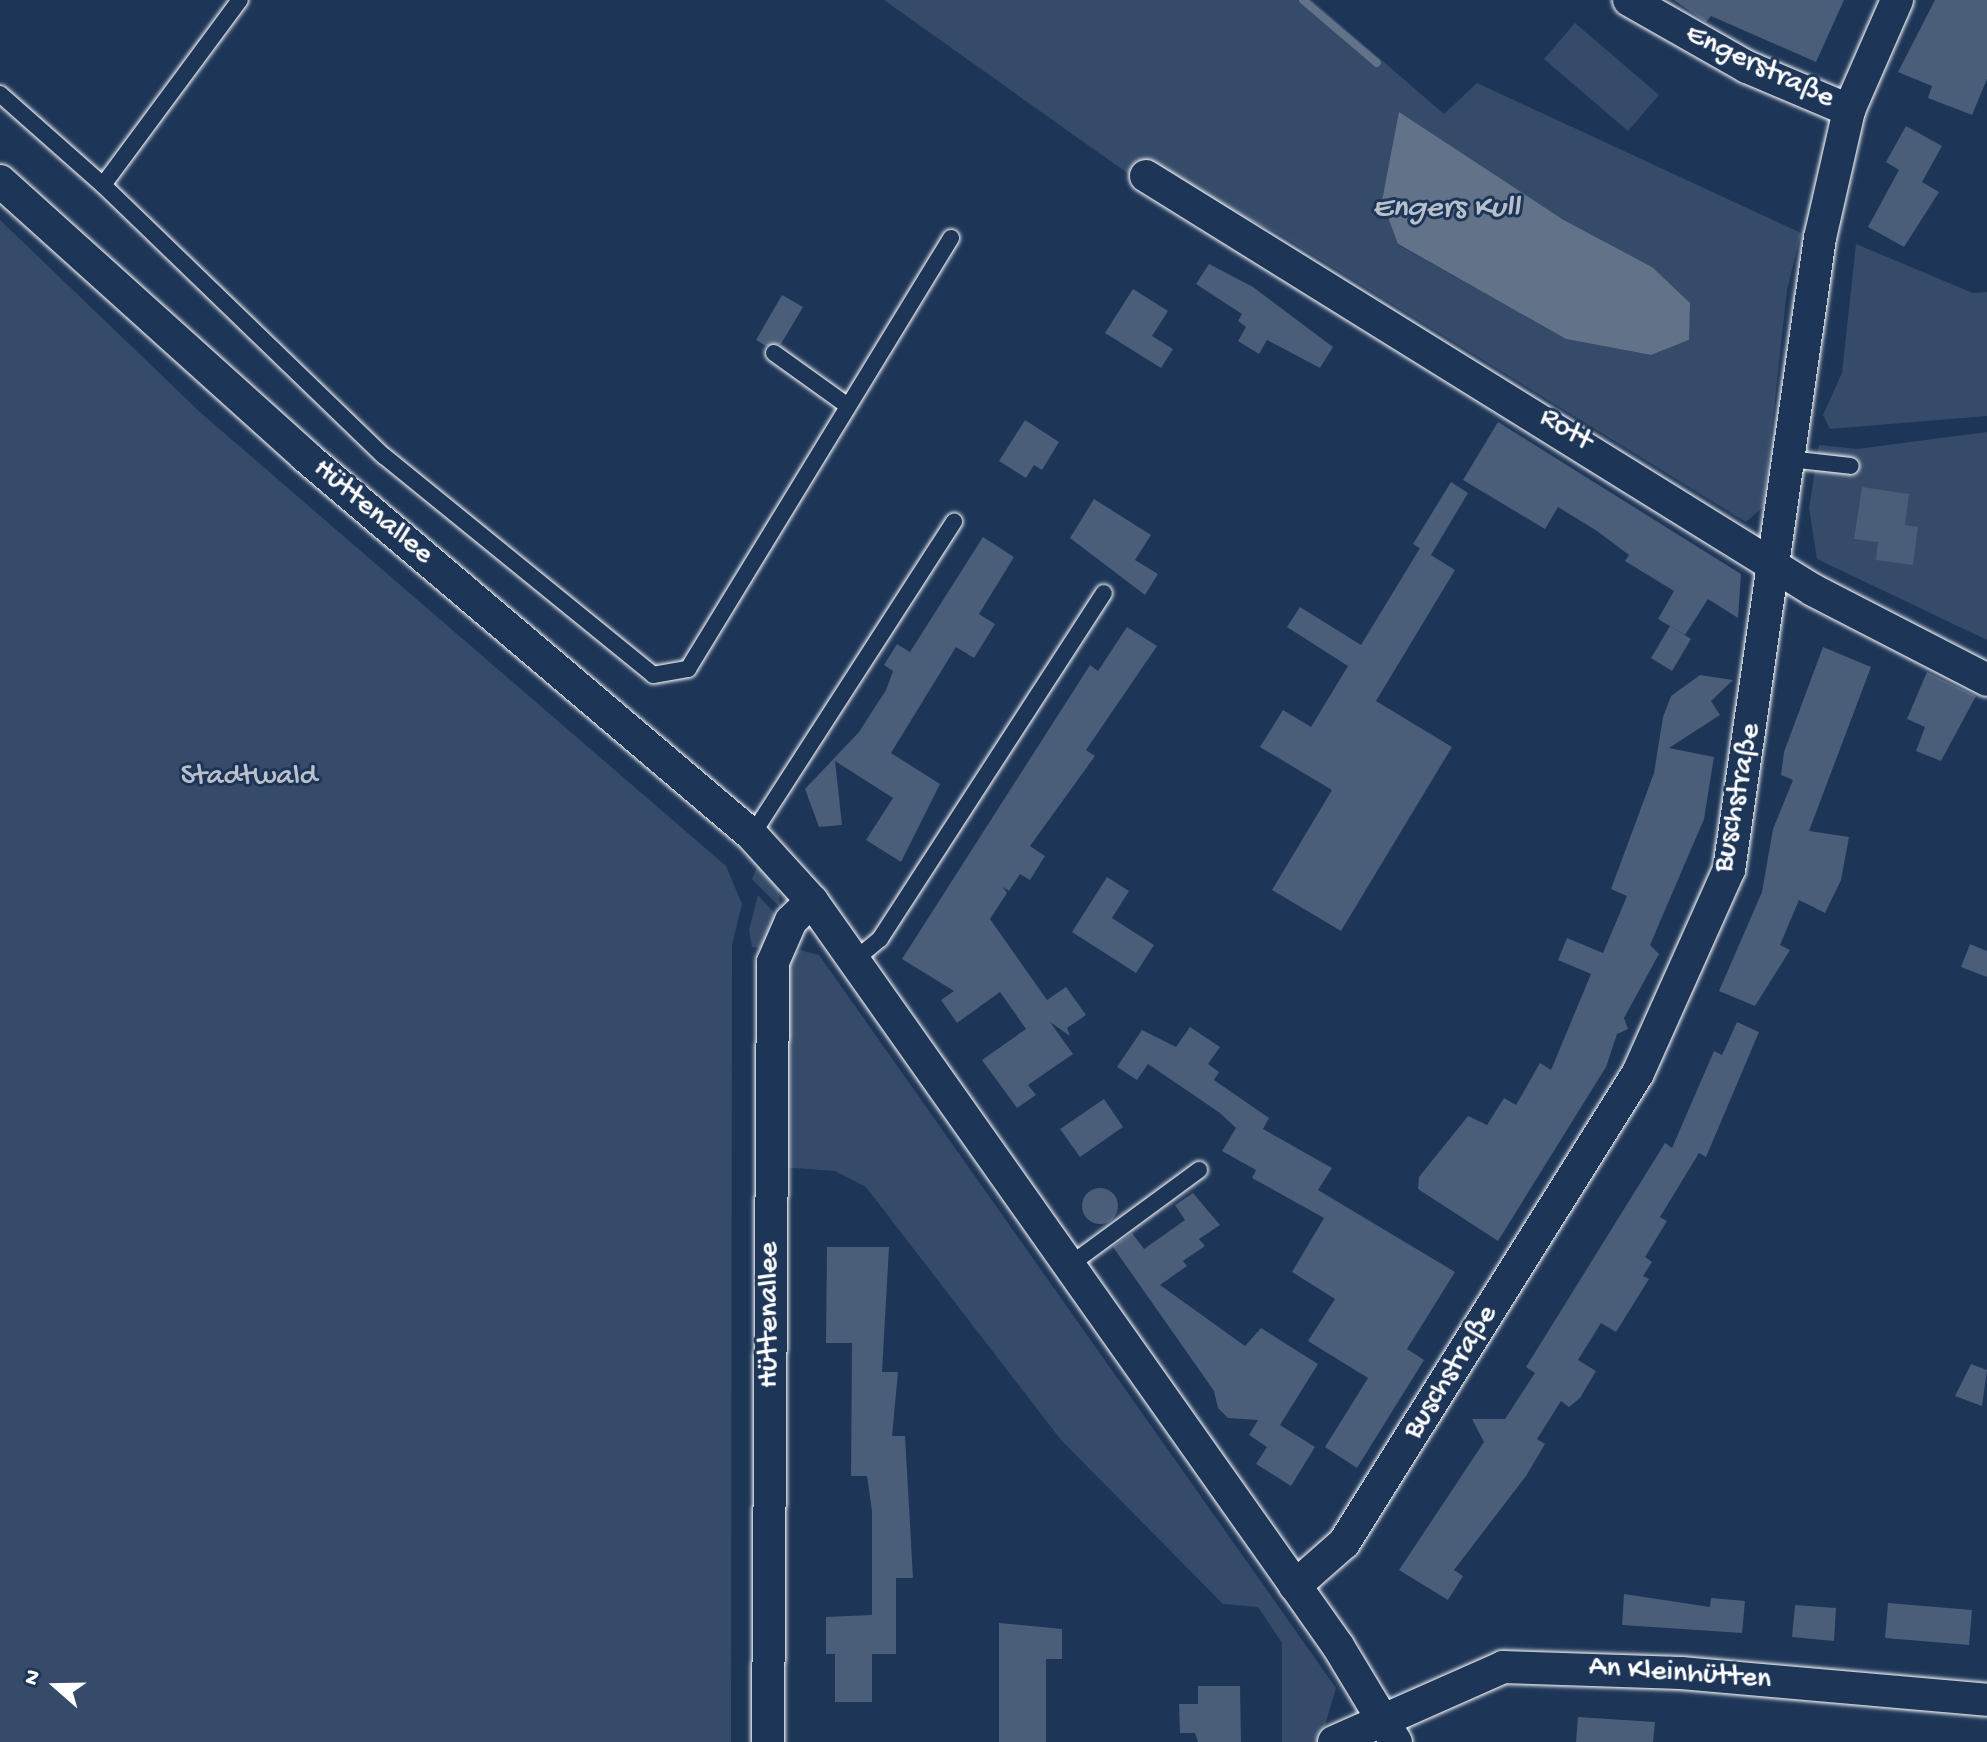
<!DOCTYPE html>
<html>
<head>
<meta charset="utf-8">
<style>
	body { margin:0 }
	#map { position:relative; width:1987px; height:1742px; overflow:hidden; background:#1d3557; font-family:"Gochi Hand",sans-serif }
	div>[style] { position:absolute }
	.green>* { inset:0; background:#364b69 }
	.water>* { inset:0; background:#617289 }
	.stream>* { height:8px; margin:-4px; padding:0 4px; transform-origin:4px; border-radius:4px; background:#617289 }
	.building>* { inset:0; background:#4a5d79 }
	.round { border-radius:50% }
	.roads { filter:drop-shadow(0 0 2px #fff) drop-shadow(0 0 2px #fff) }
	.service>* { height:16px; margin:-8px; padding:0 8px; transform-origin:8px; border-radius:8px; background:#1d3557 }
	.minor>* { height:32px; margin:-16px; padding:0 16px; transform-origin:16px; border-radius:16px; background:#1d3557 }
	span { translate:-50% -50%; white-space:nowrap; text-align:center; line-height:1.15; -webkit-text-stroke:6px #1d3557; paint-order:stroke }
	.street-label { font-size:30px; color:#fff }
	.park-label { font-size:30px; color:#b9c0ca }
	.water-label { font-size:32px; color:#b8c0ca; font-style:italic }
	.north { position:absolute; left:16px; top:1646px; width:80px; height:80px; -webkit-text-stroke:6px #1d3557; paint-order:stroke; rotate:290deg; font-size:22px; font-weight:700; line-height:32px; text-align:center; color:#fff }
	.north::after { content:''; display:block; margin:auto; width:28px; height:36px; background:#fff; clip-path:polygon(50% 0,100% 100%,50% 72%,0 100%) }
</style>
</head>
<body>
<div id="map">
	<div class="green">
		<i style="clip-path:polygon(evenodd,884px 0,1312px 0,1444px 114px,1477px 83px,1801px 233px,1787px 290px,1763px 507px,1746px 522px,1276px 232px,1143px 170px,1137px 180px,884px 0,1562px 219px,1652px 267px,1689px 340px,1651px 355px,1566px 339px,1397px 244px,1562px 219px)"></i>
		<i style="clip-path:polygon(1575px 23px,1659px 95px,1628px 131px,1544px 59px)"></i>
		<i style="clip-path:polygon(0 220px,202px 414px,726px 866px,742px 904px,732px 945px,731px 1742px,0 1742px)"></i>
		<i style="clip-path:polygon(1856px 244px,1973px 293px,1987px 292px,1987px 416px,1830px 429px,1823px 415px,1842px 373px)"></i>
		<i style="clip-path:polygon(1987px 432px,1987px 640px,1817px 559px,1809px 508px,1819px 445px,1857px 449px)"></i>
		<i style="clip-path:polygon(758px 865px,779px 890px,780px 907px,752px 879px)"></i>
		<i style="clip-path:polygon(758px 895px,777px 916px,763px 949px,752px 947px,749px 930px)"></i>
		<i style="clip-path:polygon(800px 950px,819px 955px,1336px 1688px,1320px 1742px,1282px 1742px,1282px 1643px,1258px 1607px,1223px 1604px,1061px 1440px,866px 1187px,835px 1171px,781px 1167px,788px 956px)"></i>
	</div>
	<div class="water">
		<i style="clip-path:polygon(1399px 112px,1562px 219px,1652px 267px,1690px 303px,1689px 340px,1651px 355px,1566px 339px,1398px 244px,1382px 201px)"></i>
	</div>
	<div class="stream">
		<i style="left:1303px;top:0;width:97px;rotate:40.4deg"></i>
	</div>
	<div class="building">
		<i style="clip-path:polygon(1674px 0,1844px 0,1816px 62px,1711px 16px,1706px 22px)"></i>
		<i style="clip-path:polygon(1935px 0,1987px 0,1987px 79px,1972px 115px,1928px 98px,1932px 86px,1898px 72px)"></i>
		<i style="clip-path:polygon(1906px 126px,1942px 146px,1922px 182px,1939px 192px,1904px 247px,1868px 227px,1899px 170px,1886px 162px)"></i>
		<i style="clip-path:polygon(1209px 264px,1253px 287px,1333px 347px,1320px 368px,1267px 340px,1259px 354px,1238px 341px,1246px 327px,1238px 321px,1242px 314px,1196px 284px)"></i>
		<i style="clip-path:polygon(1133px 289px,1168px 311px,1152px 336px,1173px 349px,1161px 368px,1105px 333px)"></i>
		<i style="clip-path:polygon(782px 295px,803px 307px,781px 344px,766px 346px,756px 340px)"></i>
		<i style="clip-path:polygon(1025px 420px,1059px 442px,1042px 470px,1034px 465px,1026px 478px,999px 461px)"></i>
		<i style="clip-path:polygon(1498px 422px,1741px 574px,1738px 618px,1708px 599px,1685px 635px,1658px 619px,1674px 591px,1625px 561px,1629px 555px,1597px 531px,1558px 507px,1545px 529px,1463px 480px)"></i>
		<i style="clip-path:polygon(1451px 482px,1468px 493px,1431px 555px,1455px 570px,1376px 701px,1452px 747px,1341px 931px,1272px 890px,1332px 790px,1260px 747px,1283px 710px,1311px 727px,1348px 666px,1287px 627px,1300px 607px,1361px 645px,1420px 548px,1426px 552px,1413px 544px)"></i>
		<i style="clip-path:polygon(1862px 487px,1909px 494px,1905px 525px,1918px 527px,1913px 565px,1876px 560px,1878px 542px,1854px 539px)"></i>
		<i style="clip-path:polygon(1094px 499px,1151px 535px,1135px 560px,1158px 574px,1145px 595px,1070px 538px)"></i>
		<i style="clip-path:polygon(983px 537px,1014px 557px,979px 614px,995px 624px,974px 658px,956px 647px,891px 753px,940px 784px,901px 862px,866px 840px,893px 798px,835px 761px,842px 825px,819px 827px,805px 789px,859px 732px,886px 690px,893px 671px,884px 665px,897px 644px,910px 652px)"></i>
		<i style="clip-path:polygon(1670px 626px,1691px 639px,1672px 671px,1651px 658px)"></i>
		<i style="clip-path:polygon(1127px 627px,1157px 646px,1086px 750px,1095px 756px,1030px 846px,1045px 856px,1030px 880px,1020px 874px,1009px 891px,1003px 887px,1007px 893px,990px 919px,1047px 1000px,1066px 987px,1086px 1015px,1067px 1028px,1070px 1036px,1050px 1022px,1073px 1054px,1028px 1085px,1036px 1095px,1017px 1108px,982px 1060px,1026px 1029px,1000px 992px,957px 1023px,941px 1000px,954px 991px,902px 959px,1090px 665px,1098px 671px)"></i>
		<i style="clip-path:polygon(1823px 647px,1871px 667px,1809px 831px,1849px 837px,1841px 880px,1825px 913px,1799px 900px,1780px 945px,1790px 950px,1755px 1006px,1719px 991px,1762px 892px,1773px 829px,1793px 780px,1781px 775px,1784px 752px)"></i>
		<i style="clip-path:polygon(1927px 672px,1976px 696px,1941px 761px,1916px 751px,1925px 727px,1907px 719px)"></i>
		<i style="clip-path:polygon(1700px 675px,1733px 680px,1711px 701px,1720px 715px,1669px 748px,1714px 757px,1704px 819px,1650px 945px,1659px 954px,1624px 1018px,1628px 1029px,1617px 1034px,1606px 1067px,1498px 1241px,1418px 1189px,1419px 1177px,1468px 1116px,1487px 1125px,1504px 1098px,1516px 1105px,1540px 1063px,1551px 1070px,1591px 974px,1558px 960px,1567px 938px,1603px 953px,1627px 896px,1611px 889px,1654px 773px,1663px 717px,1671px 696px)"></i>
		<i style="clip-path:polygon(1107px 877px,1129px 891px,1112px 918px,1154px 945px,1136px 973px,1072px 932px)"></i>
		<i style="clip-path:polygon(1970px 944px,1987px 951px,1987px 977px,1961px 967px)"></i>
		<i style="clip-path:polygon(1737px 1022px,1759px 1032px,1706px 1157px,1699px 1153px,1660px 1217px,1667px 1221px,1645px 1257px,1652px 1262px,1643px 1276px,1649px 1279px,1616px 1332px,1601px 1323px,1578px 1360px,1596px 1371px,1580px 1398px,1569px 1407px,1561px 1401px,1537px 1439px,1545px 1444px,1526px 1476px,1454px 1570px,1463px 1576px,1448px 1600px,1399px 1570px,1484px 1442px,1472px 1419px,1505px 1419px,1535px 1373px,1526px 1367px,1665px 1143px,1672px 1148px,1714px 1051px,1722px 1055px)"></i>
		<i style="clip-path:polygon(1190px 1027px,1220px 1047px,1208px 1064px,1219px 1072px,1214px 1080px,1269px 1118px,1263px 1129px,1332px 1168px,1318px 1190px,1455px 1272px,1407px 1349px,1424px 1360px,1357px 1468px,1325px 1447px,1368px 1378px,1308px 1341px,1335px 1299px,1292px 1272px,1324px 1218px,1252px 1178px,1256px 1170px,1222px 1151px,1236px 1128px,1220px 1113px,1148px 1064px,1137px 1080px,1117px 1067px,1142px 1030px,1176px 1047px)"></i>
		<i style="clip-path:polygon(1104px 1099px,1123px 1127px,1080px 1157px,1060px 1129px)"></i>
		<i class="round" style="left:1082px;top:1188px;width:36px;height:36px"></i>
		<i style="clip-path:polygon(1193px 1193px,1220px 1225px,1199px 1239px,1205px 1246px,1183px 1261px,1187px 1266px,1160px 1285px,1245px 1346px,1261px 1328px,1318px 1364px,1280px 1425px,1315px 1447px,1291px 1486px,1256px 1464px,1267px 1447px,1249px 1435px,1258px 1420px,1228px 1418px,1218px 1408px,1214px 1391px,1113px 1247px,1132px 1233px,1144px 1249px,1185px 1220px,1175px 1205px)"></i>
		<i style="clip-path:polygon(827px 1247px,889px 1247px,882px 1372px,898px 1372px,892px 1436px,905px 1436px,913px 1578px,896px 1578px,896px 1654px,872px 1654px,872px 1702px,835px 1702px,835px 1654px,826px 1654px,826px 1617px,872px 1615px,872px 1511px,867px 1476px,851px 1476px,852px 1343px,826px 1343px)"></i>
		<i style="clip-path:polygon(1971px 1364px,1987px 1370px,1982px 1406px,1955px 1396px)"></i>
		<i style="clip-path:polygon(1624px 1594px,1710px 1607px,1711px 1598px,1745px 1601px,1742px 1633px,1622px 1625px)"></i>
		<i style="clip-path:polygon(1888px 1603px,1972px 1610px,1969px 1645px,1885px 1638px)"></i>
		<i style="clip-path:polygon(1795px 1605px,1836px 1608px,1834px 1641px,1792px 1637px)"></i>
		<i style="clip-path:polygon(999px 1623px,1062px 1629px,1062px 1659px,1046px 1659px,1046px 1742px,999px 1742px)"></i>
		<i style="clip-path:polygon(1198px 1686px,1240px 1686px,1241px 1742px,1198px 1742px,1195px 1733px,1180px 1733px,1179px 1704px,1198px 1704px)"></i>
		<i style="clip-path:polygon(1578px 1717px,1655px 1722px,1653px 1742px,1576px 1742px)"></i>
	</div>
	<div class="roads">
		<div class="service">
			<i style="left:0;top:94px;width:137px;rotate:41.5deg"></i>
			<i style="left:103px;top:185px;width:230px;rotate:-53.5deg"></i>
			<i style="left:103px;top:185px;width:390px;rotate:44deg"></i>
			<i style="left:384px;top:456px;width:347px;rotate:39.1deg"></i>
			<i style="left:653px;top:675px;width:36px;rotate:-10deg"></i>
			<i style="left:688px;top:669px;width:505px;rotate:-58.61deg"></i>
			<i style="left:774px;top:353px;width:91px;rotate:35.6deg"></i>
			<i style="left:1789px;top:459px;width:62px;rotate:6.4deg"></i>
			<i style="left:752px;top:835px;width:373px;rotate:-57.2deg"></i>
			<i style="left:856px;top:959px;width:31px;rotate:-40deg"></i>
			<i style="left:880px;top:939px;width:412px;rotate:-57.1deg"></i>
			<i style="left:1071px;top:1264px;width:159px;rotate:-36.3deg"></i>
		</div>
		<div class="minor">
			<i style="left:1629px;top:0;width:136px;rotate:29.6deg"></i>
			<i style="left:1747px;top:67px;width:111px;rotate:22.9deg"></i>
			<i style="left:1146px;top:176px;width:785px;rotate:31.83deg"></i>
			<i style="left:1813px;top:590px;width:196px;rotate:27.3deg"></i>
			<i style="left:0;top:181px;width:411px;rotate:42deg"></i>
			<i style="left:305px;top:456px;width:586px;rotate:40.29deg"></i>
			<i style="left:752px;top:835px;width:89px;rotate:47.7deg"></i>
			<i style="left:812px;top:901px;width:912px;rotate:54.78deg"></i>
			<i style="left:1338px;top:1646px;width:112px;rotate:58.9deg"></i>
			<i style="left:1295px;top:1586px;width:65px;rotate:-41.3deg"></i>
			<i style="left:1344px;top:1543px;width:554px;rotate:-57.97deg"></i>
			<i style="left:1638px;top:1073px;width:222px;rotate:-65.9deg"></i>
			<i style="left:1729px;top:870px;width:639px;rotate:-81.81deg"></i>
			<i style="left:1820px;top:238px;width:131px;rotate:-77.2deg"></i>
			<i style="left:1849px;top:110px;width:120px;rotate:-66.4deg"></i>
			<i style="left:768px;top:1742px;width:780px;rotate:-89.63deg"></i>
			<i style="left:773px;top:962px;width:45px;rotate:-66.3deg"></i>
			<i style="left:791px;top:921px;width:29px;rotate:-44deg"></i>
			<i style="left:1334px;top:1742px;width:185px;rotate:-23.9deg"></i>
			<i style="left:1503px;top:1667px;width:178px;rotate:1.9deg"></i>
			<i style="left:1681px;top:1673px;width:307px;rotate:5deg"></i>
		</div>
	</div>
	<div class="street-label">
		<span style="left:1759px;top:68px;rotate:25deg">Engerstraße</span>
		<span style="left:1565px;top:431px;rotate:32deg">Rott</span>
		<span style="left:372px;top:513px;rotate:40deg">Hüttenallee</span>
		<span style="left:1739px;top:798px;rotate:-79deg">Buschstraße</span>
		<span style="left:771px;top:1315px;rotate:-90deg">Hüttenallee</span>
		<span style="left:1452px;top:1373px;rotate:-58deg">Buschstraße</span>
		<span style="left:1680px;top:1675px;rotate:4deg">An Kleinhütten</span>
	</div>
	<div class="park-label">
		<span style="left:249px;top:778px">Stadtwald</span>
	</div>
	<div class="water-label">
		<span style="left:1446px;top:209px">Engers Kull</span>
	</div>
	<div class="north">N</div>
</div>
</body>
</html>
